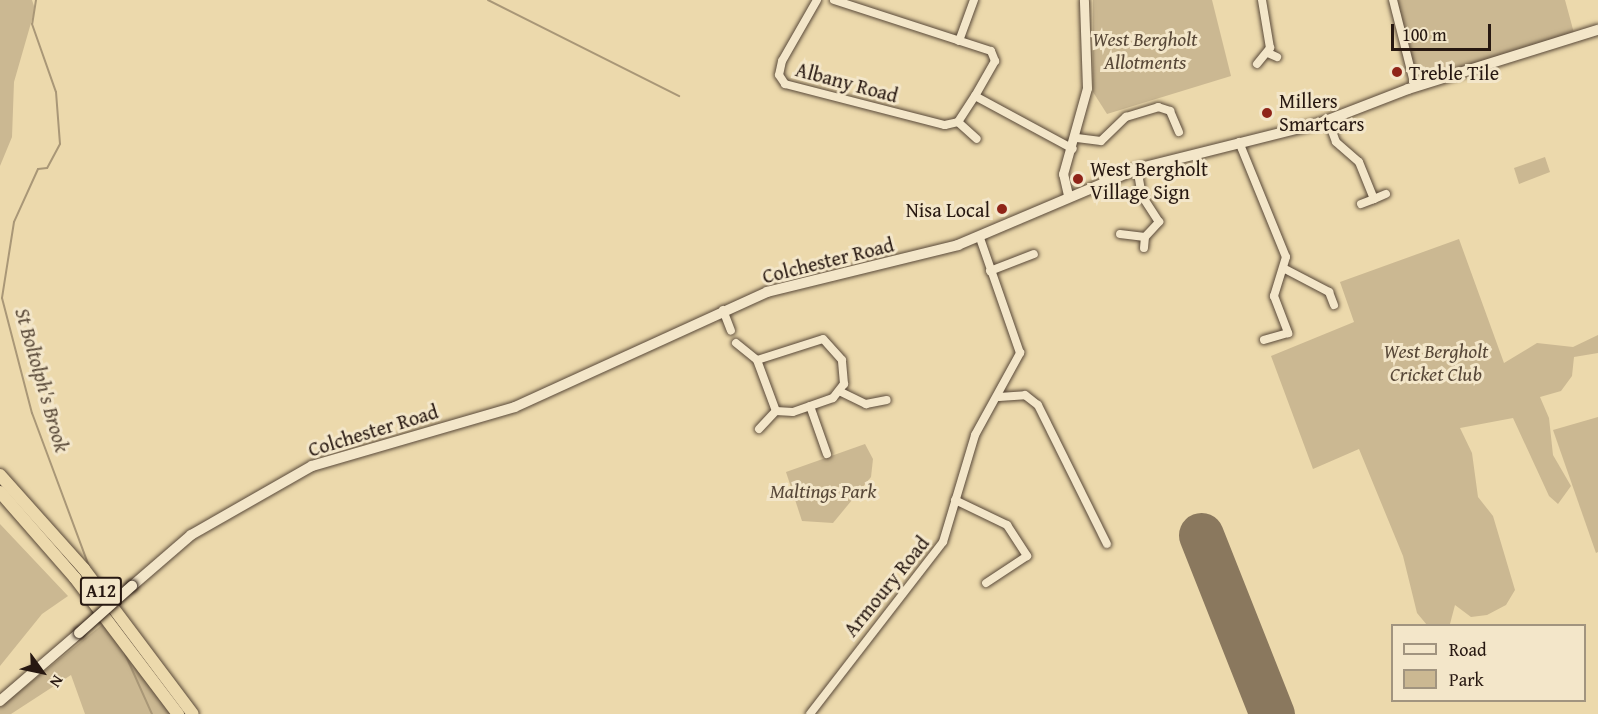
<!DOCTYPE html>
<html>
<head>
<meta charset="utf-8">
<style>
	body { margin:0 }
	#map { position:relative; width:1598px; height:714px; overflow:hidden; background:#ecd9ac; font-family:"Gentium Book Plus",serif }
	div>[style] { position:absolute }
	.green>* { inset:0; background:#cbb892 }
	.stream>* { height:2px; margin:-1px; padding:0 1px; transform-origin:1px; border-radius:1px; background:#a99777 }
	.runway>* { height:45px; margin:-22.5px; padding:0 22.5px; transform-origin:22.5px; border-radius:22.5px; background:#8a785e }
	.roads { filter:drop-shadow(0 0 2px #584838) drop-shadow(0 0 2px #584838) }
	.minor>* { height:8px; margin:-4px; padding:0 4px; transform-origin:4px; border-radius:4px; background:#f3e6c9 }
	.tertiary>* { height:9px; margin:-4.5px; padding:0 4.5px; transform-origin:4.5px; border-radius:4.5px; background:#f3e6c9 }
	.secondary>* { height:10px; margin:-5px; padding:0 5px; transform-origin:5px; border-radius:5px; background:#f3e6c9 }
	.trunk>* { height:12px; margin:-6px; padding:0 6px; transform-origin:6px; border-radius:6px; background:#ecd9ac }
	.bridges { filter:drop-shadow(0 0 2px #271811) drop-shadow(0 0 2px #271811) }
	.secondary-bridge>* { height:10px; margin:-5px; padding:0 5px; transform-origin:5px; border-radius:5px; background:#f3e6c9 }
	.dots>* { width:16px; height:16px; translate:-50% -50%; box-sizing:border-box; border:3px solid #f3e6c9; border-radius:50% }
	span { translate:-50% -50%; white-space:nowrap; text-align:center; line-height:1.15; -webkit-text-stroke:6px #f3e6c9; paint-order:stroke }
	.shield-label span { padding:2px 4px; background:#f3e6c9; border:2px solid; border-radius:4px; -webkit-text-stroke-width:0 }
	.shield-label { font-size:18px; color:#271811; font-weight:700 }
	.park-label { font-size:20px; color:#584838; font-style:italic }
	.poi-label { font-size:20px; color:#271811 }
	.left { translate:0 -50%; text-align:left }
	.right { translate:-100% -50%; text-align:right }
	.street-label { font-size:20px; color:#271811 }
	.water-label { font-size:21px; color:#5b4b3a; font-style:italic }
	.legend { position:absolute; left:1391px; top:624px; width:195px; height:78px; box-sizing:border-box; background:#f3e6c9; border:2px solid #a1947f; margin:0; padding:8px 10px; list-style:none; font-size:18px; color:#271811 }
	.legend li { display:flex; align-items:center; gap:12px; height:30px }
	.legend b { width:30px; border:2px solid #a1947f }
	.north { position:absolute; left:12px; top:642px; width:60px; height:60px; -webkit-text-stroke:4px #f3e6c9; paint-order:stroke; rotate:123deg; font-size:16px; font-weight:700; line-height:24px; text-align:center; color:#271811 }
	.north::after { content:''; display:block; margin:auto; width:21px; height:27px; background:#271811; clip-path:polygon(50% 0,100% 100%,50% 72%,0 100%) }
	.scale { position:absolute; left:1391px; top:24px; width:100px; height:27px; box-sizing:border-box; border:3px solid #271811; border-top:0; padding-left:8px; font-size:18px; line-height:21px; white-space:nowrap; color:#271811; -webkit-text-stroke:4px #f3e6c9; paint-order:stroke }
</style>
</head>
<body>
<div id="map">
	<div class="green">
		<i style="clip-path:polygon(0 0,32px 0,35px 9px,14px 82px,12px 137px,0 166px)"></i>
		<i style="clip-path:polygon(1093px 0,1212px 0,1231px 76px,1107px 114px,1093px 92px)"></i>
		<i style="clip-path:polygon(1396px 0,1565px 0,1574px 33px,1417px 82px)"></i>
		<i style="clip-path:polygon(1545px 157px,1550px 172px,1519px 184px,1514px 168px)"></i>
		<i style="clip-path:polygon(1459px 239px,1504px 363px,1537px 343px,1573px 347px,1598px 335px,1598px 353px,1574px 357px,1572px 376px,1561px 391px,1540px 397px,1549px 418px,1553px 455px,1571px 486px,1558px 504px,1549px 496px,1513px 418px,1460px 428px,1472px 453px,1478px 497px,1493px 516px,1515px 590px,1506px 605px,1487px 615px,1471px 617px,1455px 605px,1450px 624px,1427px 625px,1417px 613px,1403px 556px,1359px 449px,1313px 469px,1271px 356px,1354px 322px,1340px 282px)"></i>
		<i style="clip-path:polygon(1598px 417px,1598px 552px,1596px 553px,1553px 430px)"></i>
		<i style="clip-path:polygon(865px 444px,873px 459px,871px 477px,833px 523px,802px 521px,786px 472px)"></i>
		<i style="clip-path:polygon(0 524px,68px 596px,42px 614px,0 666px)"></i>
		<i style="clip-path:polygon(103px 624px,173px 714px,85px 714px,71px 675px,11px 714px,0 714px,0 707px)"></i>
	</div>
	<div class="stream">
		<i style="left:36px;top:0;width:24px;rotate:99deg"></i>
		<i style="left:32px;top:24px;width:72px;rotate:70.6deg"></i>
		<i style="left:56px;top:92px;width:52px;rotate:85.6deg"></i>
		<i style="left:60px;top:144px;width:27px;rotate:118deg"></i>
		<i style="left:47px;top:168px;width:9px;rotate:174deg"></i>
		<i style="left:38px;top:169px;width:58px;rotate:114.4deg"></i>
		<i style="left:14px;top:222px;width:77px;rotate:99deg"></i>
		<i style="left:2px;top:298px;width:119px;rotate:75.4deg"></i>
		<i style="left:32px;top:413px;width:163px;rotate:69.6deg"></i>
		<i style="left:488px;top:0;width:214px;rotate:26.7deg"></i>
		<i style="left:125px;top:654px;width:66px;rotate:65.8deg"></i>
	</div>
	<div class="runway">
		<i style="left:1201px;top:535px;width:193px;rotate:68.4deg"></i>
	</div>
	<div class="roads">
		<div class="minor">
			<i style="left:817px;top:0;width:70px;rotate:119.8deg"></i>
			<i style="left:782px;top:61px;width:14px;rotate:102deg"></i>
			<i style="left:779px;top:75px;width:11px;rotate:56deg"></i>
			<i style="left:785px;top:84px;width:165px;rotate:14.4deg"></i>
			<i style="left:945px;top:125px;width:13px;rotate:-13deg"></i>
			<i style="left:958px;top:122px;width:31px;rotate:-57deg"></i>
			<i style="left:975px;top:96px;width:111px;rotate:28.4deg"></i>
			<i style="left:834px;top:0;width:165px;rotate:18deg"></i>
			<i style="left:991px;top:51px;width:11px;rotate:68deg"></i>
			<i style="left:995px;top:61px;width:40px;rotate:119.7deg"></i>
			<i style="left:1393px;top:0;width:89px;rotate:75.7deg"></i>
			<i style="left:959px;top:41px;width:44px;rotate:-69.9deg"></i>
			<i style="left:1268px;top:53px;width:10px;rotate:24deg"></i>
			<i style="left:1257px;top:64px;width:21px;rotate:-51deg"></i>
			<i style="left:1270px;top:48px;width:49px;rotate:-99.5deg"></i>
			<i style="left:1328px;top:120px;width:23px;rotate:70deg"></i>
			<i style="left:1336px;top:142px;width:30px;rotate:41deg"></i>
			<i style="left:1359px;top:162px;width:40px;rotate:68deg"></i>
			<i style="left:1374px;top:199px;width:13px;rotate:-23deg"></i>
			<i style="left:958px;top:122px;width:25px;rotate:42deg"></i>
			<i style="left:1077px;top:138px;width:24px;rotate:7deg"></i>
			<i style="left:1101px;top:141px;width:35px;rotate:-44deg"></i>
			<i style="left:1126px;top:117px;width:34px;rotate:-17deg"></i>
			<i style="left:1158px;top:107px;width:13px;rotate:18deg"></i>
			<i style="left:1170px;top:111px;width:23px;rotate:67deg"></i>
			<i style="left:1239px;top:142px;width:124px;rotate:67.8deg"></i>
			<i style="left:1286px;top:257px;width:41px;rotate:107.1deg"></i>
			<i style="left:1274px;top:296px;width:40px;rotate:69deg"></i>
			<i style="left:1288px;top:333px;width:25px;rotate:164deg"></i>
			<i style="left:1361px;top:204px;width:14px;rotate:-21deg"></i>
			<i style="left:1120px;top:234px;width:25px;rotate:7deg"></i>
			<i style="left:1145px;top:237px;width:21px;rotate:-47deg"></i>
			<i style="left:1159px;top:222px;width:31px;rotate:-123deg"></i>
			<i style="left:1142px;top:196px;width:27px;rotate:-100deg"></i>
			<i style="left:1144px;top:248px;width:11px;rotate:-85deg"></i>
			<i style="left:1285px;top:269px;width:50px;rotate:27.6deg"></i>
			<i style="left:1329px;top:292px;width:14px;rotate:69deg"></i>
			<i style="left:990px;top:271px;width:47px;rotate:-21.1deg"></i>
			<i style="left:723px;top:310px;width:22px;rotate:69deg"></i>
			<i style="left:736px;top:343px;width:27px;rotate:39deg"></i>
			<i style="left:757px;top:360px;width:54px;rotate:69.6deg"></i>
			<i style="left:776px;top:411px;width:17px;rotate:3deg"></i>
			<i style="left:793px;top:412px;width:42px;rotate:-19.3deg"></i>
			<i style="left:833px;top:398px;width:18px;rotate:-52deg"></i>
			<i style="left:844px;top:384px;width:24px;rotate:-95deg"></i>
			<i style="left:842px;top:360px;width:28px;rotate:-132deg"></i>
			<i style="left:823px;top:339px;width:69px;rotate:162.3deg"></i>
			<i style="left:841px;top:392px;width:28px;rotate:26deg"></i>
			<i style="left:866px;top:404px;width:21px;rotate:-11deg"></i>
			<i style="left:999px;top:397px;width:26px;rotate:-4deg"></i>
			<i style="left:1025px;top:395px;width:16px;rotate:38deg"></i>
			<i style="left:1038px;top:405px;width:155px;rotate:63.6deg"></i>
			<i style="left:810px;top:406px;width:51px;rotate:70.5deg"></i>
			<i style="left:759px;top:429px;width:25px;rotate:-47deg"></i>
			<i style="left:955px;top:500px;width:58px;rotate:25.7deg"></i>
			<i style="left:1007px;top:525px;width:37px;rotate:57deg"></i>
			<i style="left:1027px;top:556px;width:49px;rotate:146.6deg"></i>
			<i style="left:810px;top:714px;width:217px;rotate:-52.3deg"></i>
			<i style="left:943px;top:542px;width:112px;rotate:-73.3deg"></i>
			<i style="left:975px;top:435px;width:94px;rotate:-61.2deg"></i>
			<i style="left:1020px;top:353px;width:122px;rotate:-109.2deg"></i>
		</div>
		<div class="tertiary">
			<i style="left:1068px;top:195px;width:22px;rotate:-103deg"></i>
			<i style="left:1063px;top:174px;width:89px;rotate:-74.4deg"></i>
			<i style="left:1087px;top:88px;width:88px;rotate:-92deg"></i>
		</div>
		<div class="secondary">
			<i style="left:132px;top:586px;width:78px;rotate:-40.8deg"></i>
			<i style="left:191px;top:535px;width:139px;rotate:-29.7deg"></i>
			<i style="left:312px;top:466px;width:211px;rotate:-16.2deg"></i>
			<i style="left:515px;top:407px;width:277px;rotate:-24.5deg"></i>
			<i style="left:767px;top:292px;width:197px;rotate:-13.8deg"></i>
			<i style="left:958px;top:245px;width:194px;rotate:-23deg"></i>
			<i style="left:1137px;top:169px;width:189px;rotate:-14.1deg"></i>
			<i style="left:1320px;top:123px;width:94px;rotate:-21.1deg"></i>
			<i style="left:1408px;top:89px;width:199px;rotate:-17.3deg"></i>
			<i style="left:0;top:701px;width:104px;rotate:-40.7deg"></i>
		</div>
		<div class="trunk">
			<i style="left:0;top:475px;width:126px;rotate:48.2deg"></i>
			<i style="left:84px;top:569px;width:181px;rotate:53.1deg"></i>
			<i style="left:0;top:492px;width:114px;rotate:48.9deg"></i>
			<i style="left:75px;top:578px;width:171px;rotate:52.9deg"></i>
		</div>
	</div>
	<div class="bridges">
		<div class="secondary-bridge">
			<i style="left:79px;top:633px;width:71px;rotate:-41.6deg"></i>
		</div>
	</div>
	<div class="dots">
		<i style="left:1397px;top:72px;background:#8f2418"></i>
		<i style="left:1267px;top:113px;background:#8f2418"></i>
		<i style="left:1078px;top:179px;background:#8f2418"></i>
		<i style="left:1002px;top:209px;background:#8f2418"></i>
	</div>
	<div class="shield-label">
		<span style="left:101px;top:591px">A12</span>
	</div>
	<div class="park-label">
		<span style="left:1145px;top:50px">West Bergholt<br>Allotments</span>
		<span style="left:1436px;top:362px">West Bergholt<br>Cricket Club</span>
		<span style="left:823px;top:490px">Maltings Park</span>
	</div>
	<div class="poi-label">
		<span class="left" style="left:1409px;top:72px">Treble Tile</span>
		<span class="left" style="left:1279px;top:112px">Millers<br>Smartcars</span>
		<span class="left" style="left:1090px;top:180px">West Bergholt<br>Village Sign</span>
		<span class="right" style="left:990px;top:209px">Nisa Local</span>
	</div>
	<div class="street-label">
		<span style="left:847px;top:82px;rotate:15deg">Albany Road</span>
		<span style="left:828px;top:260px;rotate:-14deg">Colchester Road</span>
		<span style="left:373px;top:430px;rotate:-17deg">Colchester Road</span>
		<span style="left:886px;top:586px;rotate:-51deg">Armoury Road</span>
	</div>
	<div class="water-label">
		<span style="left:42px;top:380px;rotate:74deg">St Boltolph's Brook</span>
	</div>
	<ul class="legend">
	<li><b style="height:8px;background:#f3e6c9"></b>Road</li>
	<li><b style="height:16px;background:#cbb892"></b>Park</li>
	</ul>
	<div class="north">N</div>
	<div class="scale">100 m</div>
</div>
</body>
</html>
